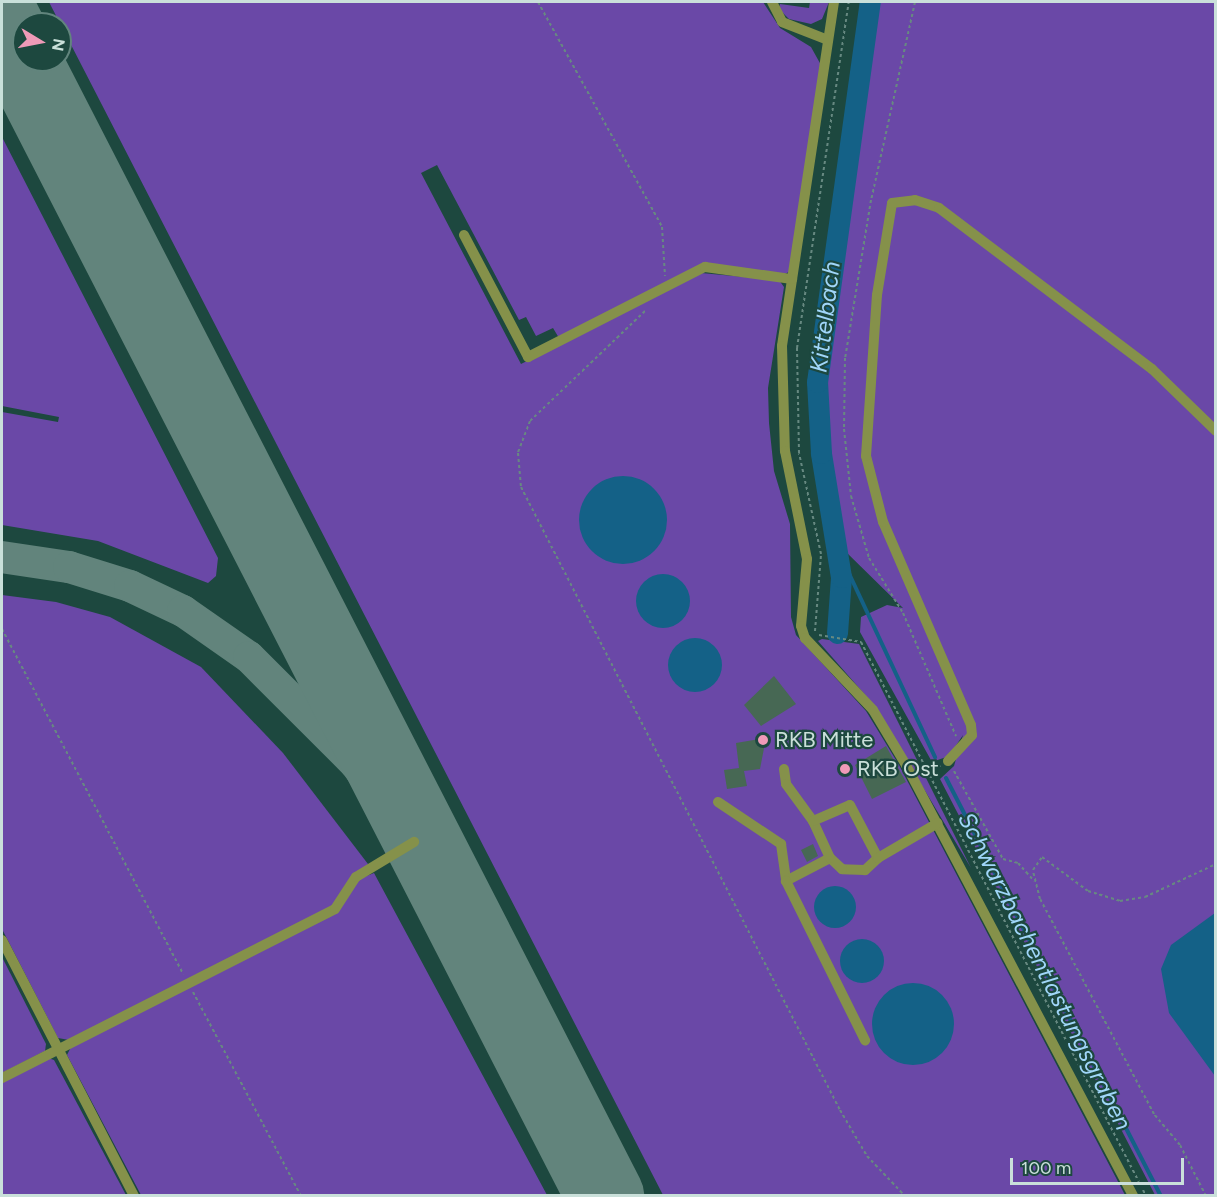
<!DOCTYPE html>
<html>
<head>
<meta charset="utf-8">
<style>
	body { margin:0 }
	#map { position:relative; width:1217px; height:1197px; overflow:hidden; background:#1d483f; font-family:Figtree,sans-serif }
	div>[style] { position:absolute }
	.green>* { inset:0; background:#6a48a7 }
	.water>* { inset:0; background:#146187 }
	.round { border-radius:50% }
	.stream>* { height:4px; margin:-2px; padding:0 2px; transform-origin:2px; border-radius:2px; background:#146187 }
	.river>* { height:21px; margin:-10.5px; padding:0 10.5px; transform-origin:10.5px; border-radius:10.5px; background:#146187 }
	.taxiway>* { height:32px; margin:-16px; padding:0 16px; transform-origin:16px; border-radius:16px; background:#62847c }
	.runway>* { height:78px; margin:-39px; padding:0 39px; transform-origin:39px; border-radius:39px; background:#62847c }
	.building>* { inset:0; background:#476854 }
	.path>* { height:2px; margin-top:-1px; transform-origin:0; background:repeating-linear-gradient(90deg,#678981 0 3px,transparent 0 6px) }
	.minor>* { height:10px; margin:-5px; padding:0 5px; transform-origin:5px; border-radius:5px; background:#85914a }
	.dots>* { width:16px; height:16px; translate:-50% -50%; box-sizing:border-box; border:3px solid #1d483f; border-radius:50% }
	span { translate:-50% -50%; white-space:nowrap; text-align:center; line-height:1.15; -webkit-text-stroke:4.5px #1d483f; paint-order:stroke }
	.poi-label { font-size:22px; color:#cae0da }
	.left { translate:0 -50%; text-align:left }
	.water-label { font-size:24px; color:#a0d6f9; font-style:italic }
	.frame { position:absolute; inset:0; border:3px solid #cae0da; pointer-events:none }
	.north { position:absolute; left:12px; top:12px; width:60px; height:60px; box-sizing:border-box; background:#1d483f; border:2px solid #62857d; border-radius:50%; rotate:100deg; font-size:16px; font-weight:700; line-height:24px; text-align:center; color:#cae0da }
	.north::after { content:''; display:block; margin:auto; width:21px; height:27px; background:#ef9ab8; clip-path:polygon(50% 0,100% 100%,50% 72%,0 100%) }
	.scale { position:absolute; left:1010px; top:1158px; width:174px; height:27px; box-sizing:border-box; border:3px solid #cae0da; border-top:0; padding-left:8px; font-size:18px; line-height:21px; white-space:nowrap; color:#cae0da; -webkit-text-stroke:4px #1d483f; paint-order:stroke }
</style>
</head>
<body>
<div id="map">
	<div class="green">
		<i style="clip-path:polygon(49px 2px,763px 2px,780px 28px,811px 47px,821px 65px,789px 272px,782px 275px,707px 264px,559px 338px,553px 328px,536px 336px,526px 317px,519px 320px,437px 165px,421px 173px,521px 364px,701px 273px,779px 280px,784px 287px,768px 388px,769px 423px,774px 471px,790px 524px,791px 617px,796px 635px,866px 711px,899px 765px,1125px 1195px,663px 1195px)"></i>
		<i style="clip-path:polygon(810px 2px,829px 2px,822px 19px,811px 24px,789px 19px,779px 9px,780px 4px,809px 8px)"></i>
		<i style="clip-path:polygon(876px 2px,1215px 2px,1215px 1195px,1155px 1195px,940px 779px,954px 766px,963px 735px,949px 756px,932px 762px,860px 632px,861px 617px,887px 605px,903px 608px,844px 550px,821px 388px)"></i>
		<i style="clip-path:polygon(2px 137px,218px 558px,216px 576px,208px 583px,98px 541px,2px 525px,2px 412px,58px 422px,59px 417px,2px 406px)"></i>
		<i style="clip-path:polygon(2px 595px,56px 602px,110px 617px,201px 667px,283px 753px,368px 864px,334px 906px,69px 1040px,58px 1038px,2px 929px)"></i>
		<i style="clip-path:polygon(822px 639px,859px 644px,971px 868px,874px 705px,818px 641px)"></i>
		<i style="clip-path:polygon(374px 873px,547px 1195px,141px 1195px,67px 1055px,71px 1047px,326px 918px,359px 879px)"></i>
		<i style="clip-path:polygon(2px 957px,46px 1044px,45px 1051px,2px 1073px)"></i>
		<i style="clip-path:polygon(48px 1058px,54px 1060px,126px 1195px,2px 1196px,2px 1082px)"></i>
	</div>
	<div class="water">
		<i class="round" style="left:579px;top:476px;width:88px;height:88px"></i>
		<i class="round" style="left:636px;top:574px;width:54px;height:54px"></i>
		<i class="round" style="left:668px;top:638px;width:54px;height:54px"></i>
		<i class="round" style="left:814px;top:886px;width:42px;height:42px"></i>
		<i style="clip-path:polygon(1215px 913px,1216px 913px,1215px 1076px,1169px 1013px,1161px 969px,1171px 945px)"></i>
		<i class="round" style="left:840px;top:939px;width:44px;height:44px"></i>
		<i class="round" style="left:872px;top:983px;width:82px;height:82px"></i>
	</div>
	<div class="stream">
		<i style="left:838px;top:550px;width:229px;rotate:64.9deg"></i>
		<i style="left:946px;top:778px;width:470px;rotate:62.8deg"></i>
	</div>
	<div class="river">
		<i style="left:837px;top:633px;width:56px;rotate:-85.9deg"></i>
		<i style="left:841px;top:577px;width:126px;rotate:-99.2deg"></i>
		<i style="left:821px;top:453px;width:71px;rotate:-93.2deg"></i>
		<i style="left:817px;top:382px;width:384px;rotate:-82.1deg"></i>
	</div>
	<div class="taxiway">
		<i style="left:2px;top:557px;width:68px;rotate:8.5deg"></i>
		<i style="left:69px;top:567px;width:64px;rotate:17.3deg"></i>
		<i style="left:130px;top:586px;width:59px;rotate:25.3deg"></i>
		<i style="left:183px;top:611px;width:80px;rotate:34.9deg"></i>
		<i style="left:249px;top:657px;width:150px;rotate:45deg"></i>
		<i style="left:355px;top:763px;width:99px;rotate:53.2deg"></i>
		<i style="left:414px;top:842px;width:104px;rotate:58deg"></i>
	</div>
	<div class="runway">
		<i style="left:2px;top:21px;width:1321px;rotate:62.83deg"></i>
	</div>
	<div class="building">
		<i style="clip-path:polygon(774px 676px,796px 704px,761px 726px,744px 705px)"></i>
		<i style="clip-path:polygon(766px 738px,760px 769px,744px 771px,747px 786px,727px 789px,724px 770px,739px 768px,736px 743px)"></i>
		<i style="clip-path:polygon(886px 746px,906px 782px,872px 799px,855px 765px)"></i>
		<i style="clip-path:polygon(813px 844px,818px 856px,807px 862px,801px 850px)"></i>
	</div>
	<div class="path">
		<i style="left:538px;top:2px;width:257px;rotate:61.1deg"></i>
		<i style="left:662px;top:227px;width:49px;rotate:86.5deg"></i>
		<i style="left:915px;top:2px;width:203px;rotate:102.5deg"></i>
		<i style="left:871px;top:200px;width:160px;rotate:99.3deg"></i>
		<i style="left:845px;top:358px;width:71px;rotate:90.8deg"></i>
		<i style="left:844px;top:429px;width:67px;rotate:84deg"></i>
		<i style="left:851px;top:496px;width:65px;rotate:73.8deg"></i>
		<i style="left:869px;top:558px;width:65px;rotate:58.3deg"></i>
		<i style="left:903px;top:613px;width:134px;rotate:66.7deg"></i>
		<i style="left:645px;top:311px;width:159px;rotate:136.3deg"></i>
		<i style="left:530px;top:421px;width:34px;rotate:111deg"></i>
		<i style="left:518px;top:453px;width:34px;rotate:85deg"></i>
		<i style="left:521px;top:487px;width:700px;rotate:62.89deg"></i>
		<i style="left:840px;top:1110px;width:53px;rotate:59.6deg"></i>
		<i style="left:867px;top:1156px;width:55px;rotate:46.5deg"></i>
		<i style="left:2px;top:629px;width:390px;rotate:62.3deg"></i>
		<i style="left:815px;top:631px;width:77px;rotate:-85.5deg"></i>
		<i style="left:821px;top:554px;width:103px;rotate:-102.3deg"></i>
		<i style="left:799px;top:453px;width:105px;rotate:-91.1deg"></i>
		<i style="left:797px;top:348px;width:350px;rotate:-81.5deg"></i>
		<i style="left:819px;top:635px;width:43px;rotate:9.5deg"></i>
		<i style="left:861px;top:642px;width:607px;rotate:62.76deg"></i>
		<i style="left:954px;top:771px;width:101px;rotate:60.9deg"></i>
		<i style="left:1003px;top:859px;width:16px;rotate:15deg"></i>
		<i style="left:1018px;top:863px;width:24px;rotate:48deg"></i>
		<i style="left:929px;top:772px;width:13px;rotate:-29deg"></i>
		<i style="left:193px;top:992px;width:231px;rotate:62.1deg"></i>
		<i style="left:1143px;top:1190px;width:7px;rotate:63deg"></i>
		<i style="left:1206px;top:1196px;width:57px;rotate:-117deg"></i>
		<i style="left:1180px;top:1145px;width:40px;rotate:-130deg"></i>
		<i style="left:1154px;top:1114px;width:243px;rotate:-117.9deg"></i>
		<i style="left:1040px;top:899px;width:30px;rotate:-104deg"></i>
		<i style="left:1033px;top:870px;width:16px;rotate:-55deg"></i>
		<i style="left:1042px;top:857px;width:57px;rotate:36.5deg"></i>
		<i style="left:1088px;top:891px;width:34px;rotate:17deg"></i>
		<i style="left:1120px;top:901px;width:25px;rotate:-9deg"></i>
		<i style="left:1145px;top:897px;width:78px;rotate:-24.9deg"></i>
	</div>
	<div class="minor">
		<i style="left:772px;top:2px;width:22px;rotate:63deg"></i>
		<i style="left:782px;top:22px;width:49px;rotate:21.4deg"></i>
		<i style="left:834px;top:2px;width:348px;rotate:98.6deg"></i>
		<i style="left:782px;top:346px;width:105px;rotate:88.4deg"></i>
		<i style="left:785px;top:451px;width:110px;rotate:78.5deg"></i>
		<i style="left:807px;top:559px;width:67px;rotate:95.1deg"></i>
		<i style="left:801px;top:626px;width:13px;rotate:72deg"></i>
		<i style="left:805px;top:638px;width:99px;rotate:46.6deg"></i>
		<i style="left:873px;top:710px;width:64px;rotate:59deg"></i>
		<i style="left:906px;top:765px;width:487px;rotate:62.2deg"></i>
		<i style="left:464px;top:235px;width:138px;rotate:62.3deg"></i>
		<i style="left:528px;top:357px;width:199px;rotate:-27deg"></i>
		<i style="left:705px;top:267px;width:88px;rotate:7.9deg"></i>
		<i style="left:948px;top:761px;width:35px;rotate:-47deg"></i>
		<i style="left:972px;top:735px;width:10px;rotate:-96deg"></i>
		<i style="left:971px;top:725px;width:221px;rotate:-113.4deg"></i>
		<i style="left:883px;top:522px;width:68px;rotate:-104.4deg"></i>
		<i style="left:866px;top:456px;width:161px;rotate:-86.1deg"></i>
		<i style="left:877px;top:295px;width:93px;rotate:-80.7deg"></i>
		<i style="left:892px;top:203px;width:23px;rotate:-7deg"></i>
		<i style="left:915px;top:200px;width:25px;rotate:18deg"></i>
		<i style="left:939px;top:208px;width:267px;rotate:37.1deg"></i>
		<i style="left:1152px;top:369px;width:89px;rotate:44.1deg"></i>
		<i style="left:784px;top:769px;width:15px;rotate:82deg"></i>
		<i style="left:786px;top:784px;width:46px;rotate:53.9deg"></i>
		<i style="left:718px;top:802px;width:76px;rotate:33.7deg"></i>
		<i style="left:781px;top:844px;width:37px;rotate:82deg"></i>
		<i style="left:830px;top:858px;width:50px;rotate:152.4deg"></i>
		<i style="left:786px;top:881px;width:178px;rotate:63.6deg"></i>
		<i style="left:878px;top:858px;width:18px;rotate:137deg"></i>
		<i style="left:865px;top:870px;width:23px;rotate:-178deg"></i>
		<i style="left:842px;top:869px;width:16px;rotate:-137deg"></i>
		<i style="left:830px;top:858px;width:41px;rotate:-114.7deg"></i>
		<i style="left:813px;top:821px;width:40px;rotate:-23.4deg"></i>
		<i style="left:850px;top:805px;width:60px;rotate:62.2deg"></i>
		<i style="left:878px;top:858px;width:69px;rotate:-30.3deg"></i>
		<i style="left:2px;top:940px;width:288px;rotate:62.7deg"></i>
		<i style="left:2px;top:1078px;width:373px;rotate:-26.9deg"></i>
		<i style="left:335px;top:909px;width:38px;rotate:-57deg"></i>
		<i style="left:356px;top:877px;width:68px;rotate:-31.1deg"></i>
	</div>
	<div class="dots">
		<i style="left:763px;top:740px;background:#ef9ab8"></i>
		<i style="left:845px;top:769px;background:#ef9ab8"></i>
	</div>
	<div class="poi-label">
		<span class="left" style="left:775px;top:740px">RKB Mitte</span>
		<span class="left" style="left:857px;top:769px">RKB Ost</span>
	</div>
	<div class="water-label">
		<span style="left:825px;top:317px;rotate:-83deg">Kittelbach</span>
		<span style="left:1045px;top:971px;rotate:63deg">Schwarzbachentlastungsgraben</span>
	</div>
	<div class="frame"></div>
	<div class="north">N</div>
	<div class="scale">100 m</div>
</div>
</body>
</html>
